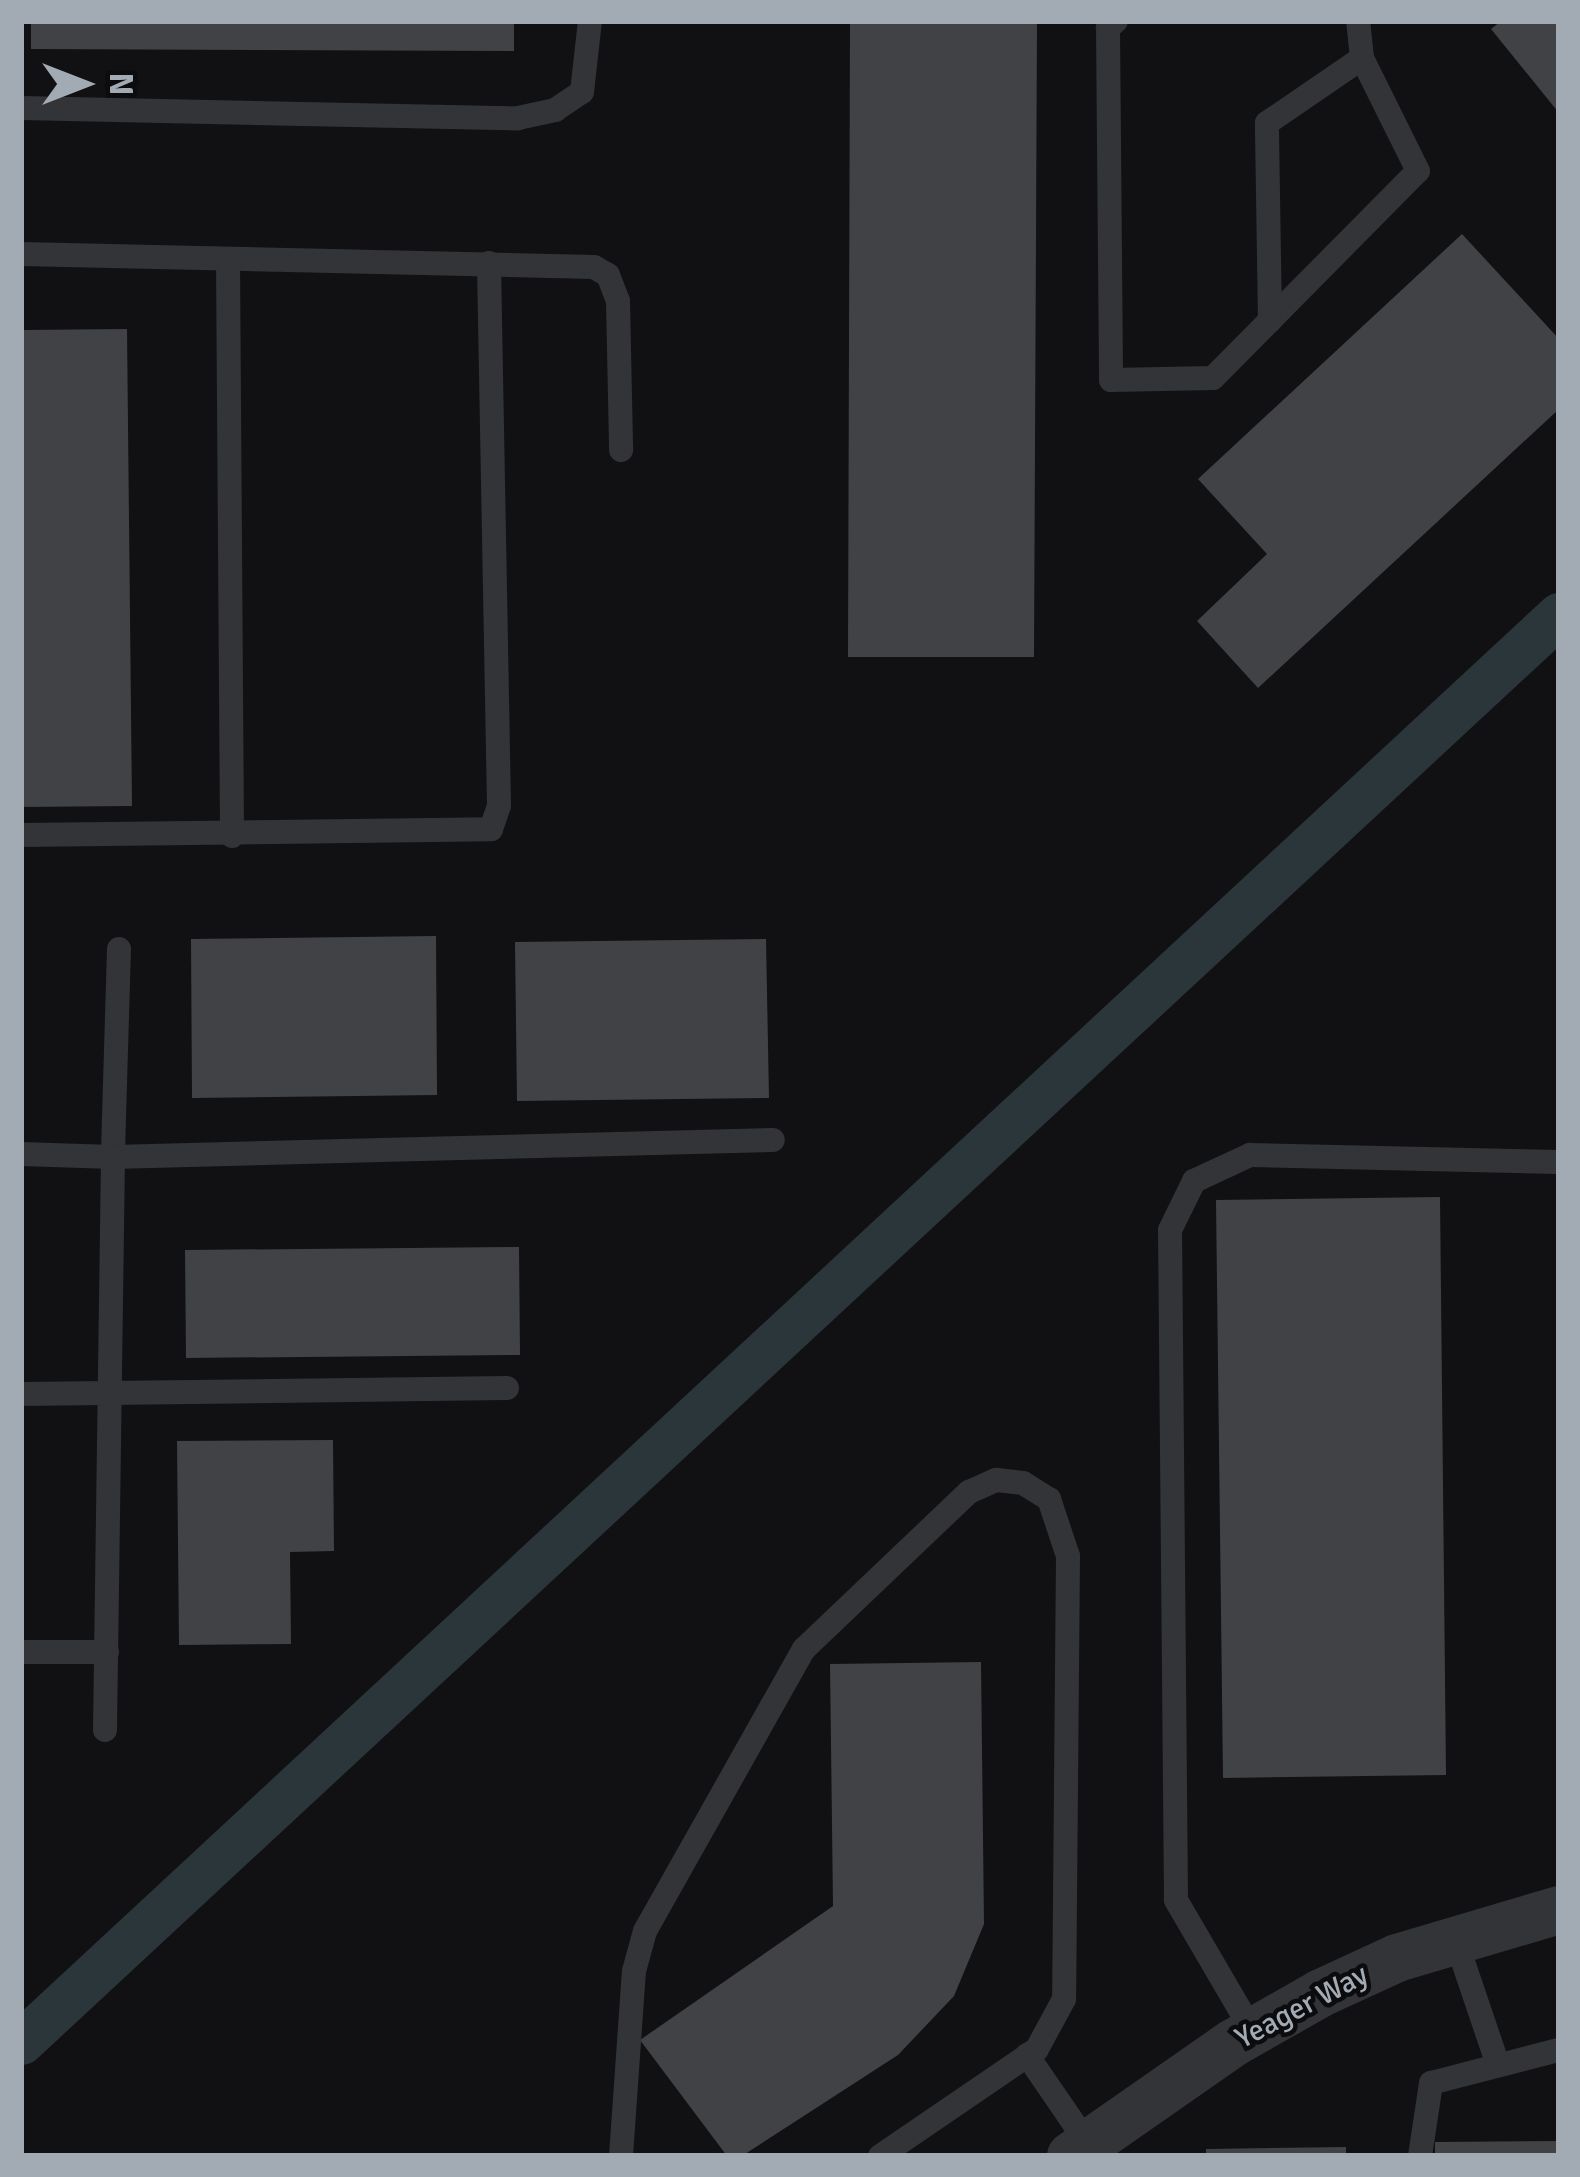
<!DOCTYPE html>
<html>
<head>
<meta charset="utf-8">
<style>
	body { margin:0 }
	#map { position:relative; width:1580px; height:2177px; overflow:hidden; background:#111113; font-family:Signika,sans-serif }
	div>[style] { position:absolute }
	.canal>* { height:45px; margin:-22.5px; padding:0 22.5px; transform-origin:22.5px; border-radius:22.5px; background:#2b363b }
	.building>* { inset:0; background:#404246 }
	.lane>* { height:24px; margin:-12px; padding:0 12px; transform-origin:12px; border-radius:12px; background:#323438 }
	.street>* { height:48px; margin:-24px; padding:0 24px; transform-origin:24px; border-radius:24px; background:#323438 }
	span { translate:-50% -50%; white-space:nowrap; text-align:center; line-height:1.15; -webkit-text-stroke:9px #0c0c0e; paint-order:stroke }
	.street-label { font-size:30px; color:#a2abb3 }
	.frame { position:absolute; inset:0; border:24px solid #a2abb3; pointer-events:none }
	.north { position:absolute; left:24px; top:24px; width:120px; height:120px; -webkit-text-stroke:9px #0c0c0e; paint-order:stroke; rotate:90deg; font-size:33px; font-weight:700; line-height:48px; text-align:center; color:#a2abb3 }
	.north::after { content:''; display:block; margin:auto; width:42px; height:54px; background:#a2abb3; clip-path:polygon(50% 0,100% 100%,50% 72%,0 100%) }
</style>
</head>
<body>
<div id="map">
	<div class="canal">
		<i style="left:21px;top:2042px;width:2098px;rotate:-42.86deg"></i>
	</div>
	<div class="building">
		<i style="clip-path:polygon(31px 21px,514px 21px,514px 51px,31px 49px)"></i>
		<i style="clip-path:polygon(850px 21px,1037px 21px,1034px 657px,848px 657px)"></i>
		<i style="clip-path:polygon(1501px 21px,1559px 21px,1559px 113px,1491px 29px)"></i>
		<i style="clip-path:polygon(1462px 234px,1559px 339px,1559px 409px,1258px 688px,1197px 621px,1267px 554px,1198px 479px)"></i>
		<i style="clip-path:polygon(127px 329px,132px 806px,21px 807px,21px 330px)"></i>
		<i style="clip-path:polygon(436px 936px,437px 1095px,192px 1098px,191px 939px)"></i>
		<i style="clip-path:polygon(766px 939px,769px 1098px,517px 1101px,515px 942px)"></i>
		<i style="clip-path:polygon(1440px 1197px,1446px 1775px,1223px 1778px,1216px 1200px)"></i>
		<i style="clip-path:polygon(519px 1247px,520px 1355px,186px 1358px,185px 1250px)"></i>
		<i style="clip-path:polygon(333px 1440px,334px 1551px,290px 1552px,291px 1644px,179px 1645px,177px 1441px)"></i>
		<i style="clip-path:polygon(981px 1662px,984px 1924px,954px 1996px,898px 2055px,742px 2156px,727px 2156px,640px 2040px,833px 1906px,830px 1664px)"></i>
		<i style="clip-path:polygon(1559px 2141px,1559px 2156px,1435px 2156px,1435px 2142px)"></i>
		<i style="clip-path:polygon(1346px 2147px,1346px 2156px,1206px 2156px,1206px 2149px)"></i>
	</div>
	<div class="lane">
		<i style="left:1116px;top:21px;width:11px;rotate:139deg"></i>
		<i style="left:1108px;top:28px;width:352px;rotate:89.5deg"></i>
		<i style="left:1111px;top:380px;width:102px;rotate:-1.1deg"></i>
		<i style="left:1213px;top:378px;width:291px;rotate:-45.3deg"></i>
		<i style="left:1418px;top:171px;width:126px;rotate:-116.4deg"></i>
		<i style="left:1362px;top:58px;width:37px;rotate:-96deg"></i>
		<i style="left:21px;top:108px;width:497px;rotate:1.2deg"></i>
		<i style="left:518px;top:118px;width:38px;rotate:-12deg"></i>
		<i style="left:555px;top:110px;width:32px;rotate:-34deg"></i>
		<i style="left:582px;top:92px;width:71px;rotate:-83.6deg"></i>
		<i style="left:21px;top:254px;width:573px;rotate:1.3deg"></i>
		<i style="left:594px;top:267px;width:16px;rotate:30deg"></i>
		<i style="left:608px;top:275px;width:28px;rotate:69deg"></i>
		<i style="left:618px;top:301px;width:149px;rotate:88.8deg"></i>
		<i style="left:228px;top:259px;width:577px;rotate:89.6deg"></i>
		<i style="left:1270px;top:321px;width:198px;rotate:-90.9deg"></i>
		<i style="left:1267px;top:123px;width:115px;rotate:-34.4deg"></i>
		<i style="left:21px;top:835px;width:470px;rotate:-0.7deg"></i>
		<i style="left:491px;top:829px;width:24px;rotate:-71deg"></i>
		<i style="left:499px;top:806px;width:543px;rotate:-91.06deg"></i>
		<i style="left:119px;top:949px;width:208px;rotate:91.7deg"></i>
		<i style="left:113px;top:1157px;width:660px;rotate:-1.48deg"></i>
		<i style="left:21px;top:1154px;width:92px;rotate:1.9deg"></i>
		<i style="left:113px;top:1157px;width:573px;rotate:90.8deg"></i>
		<i style="left:21px;top:1394px;width:486px;rotate:-0.7deg"></i>
		<i style="left:21px;top:1652px;width:86px"></i>
		<i style="left:1455px;top:1938px;width:131px;rotate:71.3deg"></i>
		<i style="left:1253px;top:2032px;width:153px;rotate:-120.3deg"></i>
		<i style="left:1176px;top:1900px;width:670px;rotate:-90.51deg"></i>
		<i style="left:1170px;top:1230px;width:55px;rotate:-63.9deg"></i>
		<i style="left:1194px;top:1181px;width:62px;rotate:-24.9deg"></i>
		<i style="left:1250px;top:1155px;width:309px;rotate:1.3deg"></i>
		<i style="left:1027px;top:2055px;width:108px;rotate:55.6deg"></i>
		<i style="left:621px;top:2156px;width:185px;rotate:-86deg"></i>
		<i style="left:634px;top:1971px;width:41px;rotate:-74.6deg"></i>
		<i style="left:645px;top:1931px;width:324px;rotate:-60.6deg"></i>
		<i style="left:804px;top:1649px;width:228px;rotate:-43.6deg"></i>
		<i style="left:969px;top:1492px;width:30px;rotate:-24deg"></i>
		<i style="left:996px;top:1480px;width:27px;rotate:6deg"></i>
		<i style="left:1023px;top:1483px;width:31px;rotate:32deg"></i>
		<i style="left:1049px;top:1499px;width:60px;rotate:71.6deg"></i>
		<i style="left:1068px;top:1556px;width:443px;rotate:90.5deg"></i>
		<i style="left:1064px;top:1999px;width:57px;rotate:118.4deg"></i>
		<i style="left:1037px;top:2049px;width:190px;rotate:145.7deg"></i>
		<i style="left:1420px;top:2156px;width:74px;rotate:-81.4deg"></i>
		<i style="left:1431px;top:2083px;width:132px;rotate:-14.5deg"></i>
	</div>
	<div class="street">
		<i style="left:1071px;top:2156px;width:198px;rotate:-34.9deg"></i>
		<i style="left:1233px;top:2043px;width:101px;rotate:-29.6deg"></i>
		<i style="left:1321px;top:1993px;width:84px;rotate:-24.7deg"></i>
		<i style="left:1397px;top:1958px;width:169px;rotate:-16.5deg"></i>
	</div>
	<div class="street-label">
		<span style="left:1302px;top:2007px;rotate:-28deg">Yeager Way</span>
	</div>
	<div class="frame"></div>
	<div class="north">N</div>
</div>
</body>
</html>
